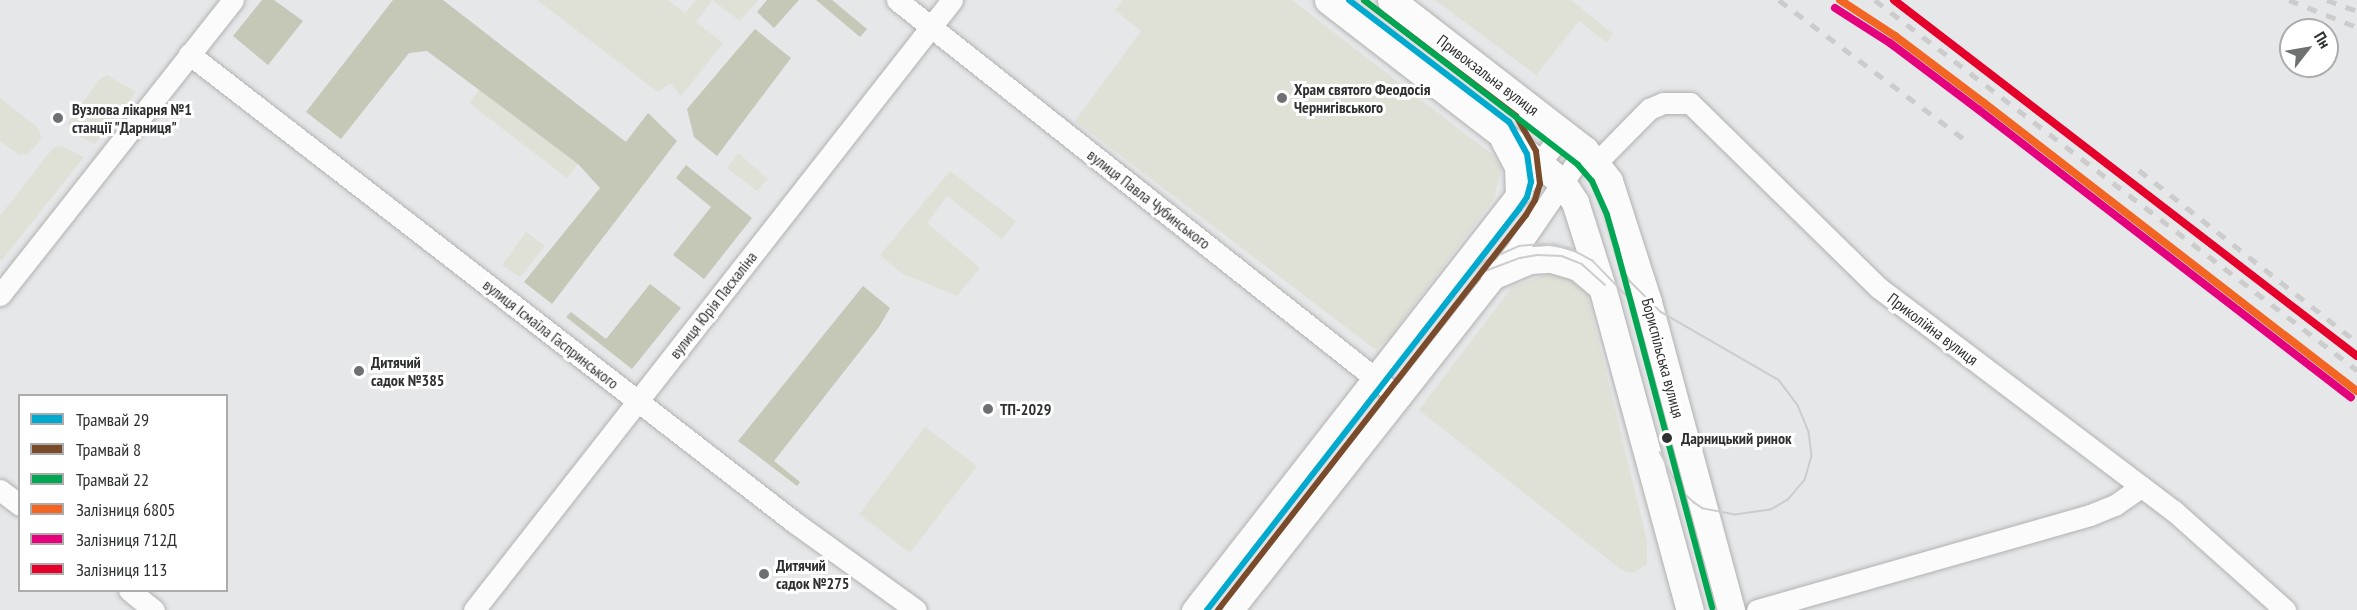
<!DOCTYPE html>
<html>
<head>
<meta charset="utf-8">
<style>
	body { margin:0 }
	#map { position:relative; width:2357px; height:610px; overflow:hidden; background:#e6e7e8; font-family:"PT Sans Narrow",sans-serif }
	div>[style] { position:absolute }
	.green>* { inset:0; background:#dfe0d6 }
	.forest>* { inset:0; background:#c5c7b7 }
	.roads { filter:drop-shadow(0 0 2px #b1b1b2) drop-shadow(0 0 2px #b1b1b2) }
	.minor>* { height:21px; margin:-10.5px; padding:0 10.5px; transform-origin:10.5px; border-radius:10.5px; background:#fbfbfc }
	.major>* { height:27px; margin:-13.5px; padding:0 13.5px; transform-origin:13.5px; border-radius:13.5px; background:#fbfbfc }
	.tram>* { height:1.5px; margin:-0.75px; padding:0 0.75px; transform-origin:0.75px; border-radius:0.75px; background:#cccccd }
	.rail>* { height:4.5px; margin-top:-2.25px; transform-origin:0; background:repeating-linear-gradient(90deg,#cccccd 0 10px,transparent 0 20px) }
	.rail-1>* { height:8px; margin:-4px; padding:0 4px; transform-origin:4px; border-radius:4px; background:#f26522 }
	.rail-2>* { height:8px; margin:-4px; padding:0 4px; transform-origin:4px; border-radius:4px; background:#e5007d }
	.rail-3>* { height:8px; margin:-4px; padding:0 4px; transform-origin:4px; border-radius:4px; background:#e4002b }
	.tram-1>* { height:6px; margin:-3px; padding:0 3px; transform-origin:3px; border-radius:3px; background:#00a9ce }
	.tram-2>* { height:6px; margin:-3px; padding:0 3px; transform-origin:3px; border-radius:3px; background:#7a4b2a }
	.tram-3>* { height:6px; margin:-3px; padding:0 3px; transform-origin:3px; border-radius:3px; background:#00a651 }
	.dots>* { width:16px; height:16px; translate:-50% -50%; box-sizing:border-box; border:3px solid #fff; border-radius:50% }
	span { translate:-50% -50%; white-space:nowrap; text-align:center; line-height:1.15; -webkit-text-stroke:6px #fff; paint-order:stroke }
	.street-label { font-size:16px; color:#2f3031 }
	.poi-label { font-size:16px; color:#2f3031; font-weight:700 }
	.left { translate:0 -50%; text-align:left }
	.stop-label { font-size:16px; color:#2f3031; font-weight:700 }
	.legend { position:absolute; left:18px; top:394px; width:210px; height:198px; box-sizing:border-box; background:#fff; border:2px solid #acacad; margin:0; padding:8px 10px; list-style:none; font-size:18px; color:#2f3031 }
	.legend li { display:flex; align-items:center; gap:12px; height:30px }
	.legend b { width:30px; border:2px solid #acacad }
	.north { position:absolute; left:2279px; top:18px; width:60px; height:60px; box-sizing:border-box; background:#fff; border:2px solid #acacad; border-radius:50%; rotate:59deg; font-size:16px; font-weight:700; line-height:24px; text-align:center; color:#2f3031 }
	.north::after { content:''; display:block; margin:auto; width:21px; height:27px; background:#6f7071; clip-path:polygon(50% 0,100% 100%,50% 72%,0 100%) }
</style>
</head>
<body>
<div id="map">
	<div class="green">
		<i style="clip-path:polygon(537px 0,668px 0,685px 13px,696px 0,758px 0,740px 21px,712px 0,696px 22px,723px 43px,681px 96px,670px 83px,658px 92px)"></i>
		<i style="clip-path:polygon(1123px 0,1292px 0,1494px 156px,1502px 169px,1493px 200px,1392px 334px,1376px 350px,1075px 121px,1141px 31px,1115px 10px)"></i>
		<i style="clip-path:polygon(1435px 0,1571px 0,1613px 34px,1607px 43px,1579px 21px,1536px 75px)"></i>
		<i style="clip-path:polygon(107px 75px,136px 92px,95px 144px,76px 135px,68px 123px,99px 80px)"></i>
		<i style="clip-path:polygon(479px 90px,578px 164px,567px 178px,469px 103px)"></i>
		<i style="clip-path:polygon(0 98px,37px 127px,40px 133px,41px 139px,28px 154px,19px 155px,0 141px)"></i>
		<i style="clip-path:polygon(61px 146px,84px 157px,2px 260px,0 259px,0 216px,53px 148px)"></i>
		<i style="clip-path:polygon(738px 153px,768px 179px,757px 191px,727px 168px)"></i>
		<i style="clip-path:polygon(950px 171px,1016px 221px,1002px 239px,947px 196px,927px 223px,980px 268px,957px 296px,903px 274px,880px 255px)"></i>
		<i style="clip-path:polygon(526px 232px,545px 246px,520px 277px,502px 265px)"></i>
		<i style="clip-path:polygon(1549px 274px,1566px 277px,1586px 290px,1647px 541px,1647px 564px,1634px 573px,1623px 571px,1419px 410px,1513px 286px)"></i>
		<i style="clip-path:polygon(925px 427px,977px 466px,910px 553px,859px 514px)"></i>
	</div>
	<div class="forest">
		<i style="clip-path:polygon(262px 0,274px 0,303px 21px,268px 65px,233px 36px)"></i>
		<i style="clip-path:polygon(393px 0,443px 0,626px 142px,648px 113px,677px 141px,552px 304px,524px 282px,600px 188px,578px 164px,427px 51px,409px 53px,341px 139px,306px 112px)"></i>
		<i style="clip-path:polygon(767px 0,799px 0,774px 28px,757px 12px)"></i>
		<i style="clip-path:polygon(816px 0,832px 0,867px 29px,860px 37px)"></i>
		<i style="clip-path:polygon(755px 29px,791px 58px,717px 156px,694px 137px,687px 109px)"></i>
		<i style="clip-path:polygon(686px 165px,752px 218px,704px 279px,673px 255px,711px 207px,676px 178px)"></i>
		<i style="clip-path:polygon(650px 284px,681px 308px,632px 369px,566px 317px,571px 312px,606px 339px)"></i>
		<i style="clip-path:polygon(863px 286px,890px 308px,879px 327px,774px 461px,800px 482px,797px 486px,738px 441px)"></i>
	</div>
	<div class="roads">
		<div class="minor">
			<i style="left:897px;top:0;width:641px;rotate:38.35deg"></i>
			<i style="left:189px;top:54px;width:765px;rotate:37.72deg"></i>
			<i style="left:794px;top:522px;width:150px;rotate:35.8deg"></i>
			<i style="left:1596px;top:163px;width:76px;rotate:-45.5deg"></i>
			<i style="left:1649px;top:109px;width:15px;rotate:-23deg"></i>
			<i style="left:1663px;top:103px;width:27px"></i>
			<i style="left:1690px;top:103px;width:264px;rotate:44.4deg"></i>
			<i style="left:1879px;top:288px;width:370px;rotate:37.1deg"></i>
			<i style="left:2174px;top:511px;width:149px;rotate:41.7deg"></i>
			<i style="left:0;top:295px;width:376px;rotate:-51.7deg"></i>
			<i style="left:0;top:490px;width:25px;rotate:37deg"></i>
			<i style="left:129px;top:590px;width:32px;rotate:39deg"></i>
			<i style="left:474px;top:610px;width:775px;rotate:-51.92deg"></i>
			<i style="left:1192px;top:610px;width:531px;rotate:-52.03deg"></i>
			<i style="left:1519px;top:191px;width:74px;rotate:-53.3deg"></i>
			<i style="left:1233px;top:610px;width:463px;rotate:-51.8deg"></i>
			<i style="left:1519px;top:246px;width:116px;rotate:-55.5deg"></i>
			<i style="left:1757px;top:610px;width:346px;rotate:-15.9deg"></i>
			<i style="left:2090px;top:515px;width:27px;rotate:-22deg"></i>
			<i style="left:2115px;top:505px;width:32px;rotate:-35deg"></i>
		</div>
		<div class="major">
			<i style="left:1328px;top:0;width:267px;rotate:37.7deg"></i>
			<i style="left:1539px;top:163px;width:30px;rotate:40deg"></i>
			<i style="left:1562px;top:182px;width:24px;rotate:57deg"></i>
			<i style="left:1575px;top:202px;width:89px;rotate:72.4deg"></i>
			<i style="left:1602px;top:287px;width:335px;rotate:74.8deg"></i>
			<i style="left:1391px;top:0;width:245px;rotate:37.7deg"></i>
			<i style="left:1585px;top:150px;width:39px;rotate:52deg"></i>
			<i style="left:1609px;top:181px;width:127px;rotate:72.1deg"></i>
			<i style="left:1648px;top:302px;width:319px;rotate:74.9deg"></i>
			<i style="left:1504px;top:140px;width:30px;rotate:62deg"></i>
			<i style="left:1518px;top:166px;width:25px;rotate:88deg"></i>
			<i style="left:1494px;top:275px;width:39px;rotate:-23deg"></i>
			<i style="left:1530px;top:260px;width:22px;rotate:-3deg"></i>
			<i style="left:1552px;top:259px;width:27px;rotate:17deg"></i>
			<i style="left:1578px;top:267px;width:31px;rotate:40deg"></i>
		</div>
	</div>
	<div class="tram">
		<i style="left:1616px;top:255px;width:30px;rotate:62deg"></i>
		<i style="left:1630px;top:281px;width:44px;rotate:45deg"></i>
		<i style="left:1661px;top:312px;width:136px;rotate:30deg"></i>
		<i style="left:1779px;top:380px;width:31px;rotate:53deg"></i>
		<i style="left:1798px;top:405px;width:29px;rotate:68deg"></i>
		<i style="left:1809px;top:432px;width:24px;rotate:83deg"></i>
		<i style="left:1812px;top:456px;width:25px;rotate:106deg"></i>
		<i style="left:1805px;top:480px;width:26px;rotate:130deg"></i>
		<i style="left:1788px;top:500px;width:20px;rotate:150deg"></i>
		<i style="left:1771px;top:510px;width:36px;rotate:172deg"></i>
		<i style="left:1735px;top:515px;width:33px;rotate:-169deg"></i>
		<i style="left:1703px;top:509px;width:11px;rotate:-146deg"></i>
		<i style="left:1694px;top:503px;width:21px;rotate:-137deg"></i>
		<i style="left:1679px;top:489px;width:41px;rotate:-117.8deg"></i>
		<i style="left:1476px;top:265px;width:47px;rotate:-23.8deg"></i>
		<i style="left:1519px;top:246px;width:24px;rotate:-5deg"></i>
		<i style="left:1543px;top:244px;width:26px;rotate:9deg"></i>
		<i style="left:1569px;top:248px;width:27px;rotate:28deg"></i>
		<i style="left:1593px;top:261px;width:49px;rotate:45.8deg"></i>
		<i style="left:1480px;top:273px;width:43px;rotate:-20.6deg"></i>
		<i style="left:1520px;top:258px;width:17px;rotate:-10deg"></i>
		<i style="left:1537px;top:255px;width:25px;rotate:2deg"></i>
		<i style="left:1562px;top:256px;width:22px;rotate:22deg"></i>
		<i style="left:1582px;top:264px;width:31px;rotate:42deg"></i>
	</div>
	<div class="rail">
		<i style="left:1779px;top:0;width:236px;rotate:36.9deg"></i>
		<i style="left:1875px;top:0;width:608px;rotate:37.51deg"></i>
		<i style="left:2289px;top:0;width:73px;rotate:21.7deg"></i>
		<i style="left:2327px;top:0;width:32px;rotate:20deg"></i>
		<i style="left:2139px;top:170px;width:278px;rotate:38.3deg"></i>
	</div>
	<div class="rail-1">
		<i style="left:1840px;top:0;width:66px;rotate:33.2deg"></i>
		<i style="left:1895px;top:36px;width:111px;rotate:37deg"></i>
		<i style="left:1984px;top:103px;width:471px;rotate:37.7deg"></i>
	</div>
	<div class="rail-2">
		<i style="left:1835px;top:8px;width:65px;rotate:32.5deg"></i>
		<i style="left:1890px;top:43px;width:111px;rotate:37deg"></i>
		<i style="left:1979px;top:110px;width:470px;rotate:37.7deg"></i>
	</div>
	<div class="rail-3">
		<i style="left:1894px;top:0;width:584px;rotate:37.56deg"></i>
	</div>
	<div class="tram-1">
		<i style="left:1207px;top:610px;width:508px;rotate:-52.12deg"></i>
		<i style="left:1519px;top:209px;width:14px;rotate:-56deg"></i>
		<i style="left:1527px;top:197px;width:16px;rotate:-75deg"></i>
		<i style="left:1531px;top:182px;width:28px;rotate:-98deg"></i>
		<i style="left:1527px;top:154px;width:37px;rotate:-119deg"></i>
		<i style="left:1509px;top:122px;width:201px;rotate:-142.7deg"></i>
	</div>
	<div class="tram-2">
		<i style="left:1218px;top:610px;width:501px;rotate:-52.05deg"></i>
		<i style="left:1526px;top:215px;width:17px;rotate:-59deg"></i>
		<i style="left:1535px;top:200px;width:17px;rotate:-73deg"></i>
		<i style="left:1540px;top:184px;width:33px;rotate:-97deg"></i>
		<i style="left:1536px;top:151px;width:40px;rotate:-119.7deg"></i>
		<i style="left:1516px;top:116px;width:191px;rotate:-142.7deg"></i>
	</div>
	<div class="tram-3">
		<i style="left:1364px;top:0;width:270px;rotate:37.6deg"></i>
		<i style="left:1578px;top:165px;width:21px;rotate:49deg"></i>
		<i style="left:1592px;top:181px;width:37px;rotate:66deg"></i>
		<i style="left:1607px;top:215px;width:36px;rotate:74deg"></i>
		<i style="left:1617px;top:250px;width:370px;rotate:75.1deg"></i>
	</div>
	<div class="dots">
		<i style="left:1282px;top:98px;background:#6f7071"></i>
		<i style="left:58px;top:118px;background:#6f7071"></i>
		<i style="left:359px;top:371px;background:#6f7071"></i>
		<i style="left:988px;top:409px;background:#6f7071"></i>
		<i style="left:1667px;top:438px;background:#2f3031"></i>
		<i style="left:764px;top:574px;background:#6f7071"></i>
	</div>
	<div class="street-label">
		<span style="left:1488px;top:75px;rotate:37deg">Привокзальна вулиця</span>
		<span style="left:1149px;top:199px;rotate:38deg">вулиця Павла Чубинського</span>
		<span style="left:713px;top:305px;rotate:-52deg">вулиця Юрія Пасхаліна</span>
		<span style="left:1933px;top:329px;rotate:37deg">Приколійна вулиця</span>
		<span style="left:551px;top:334px;rotate:38deg">вулиця Ісмаїла Гаспринського</span>
		<span style="left:1663px;top:358px;rotate:75deg">Бориспільська вулиця</span>
	</div>
	<div class="poi-label">
		<span class="left" style="left:1294px;top:98px">Храм святого Феодосія<br>Чернигівського</span>
		<span class="left" style="left:72px;top:118px">Вузлова лікарня №1<br>станції "Дарниця"</span>
		<span class="left" style="left:371px;top:371px">Дитячий<br>садок №385</span>
		<span class="left" style="left:1000px;top:409px">ТП-2029</span>
		<span class="left" style="left:776px;top:574px">Дитячий<br>садок №275</span>
	</div>
	<div class="stop-label">
		<span class="left" style="left:1681px;top:438px">Дарницький ринок</span>
	</div>
	<ul class="legend">
	<li><b style="height:8px;background:#00a9ce"></b>Трамвай 29</li>
	<li><b style="height:8px;background:#7a4b2a"></b>Трамвай 8</li>
	<li><b style="height:8px;background:#00a651"></b>Трамвай 22</li>
	<li><b style="height:8px;background:#f26522"></b>Залізниця 6805</li>
	<li><b style="height:8px;background:#e5007d"></b>Залізниця 712Д</li>
	<li><b style="height:8px;background:#e4002b"></b>Залізниця 113</li>
	</ul>
	<div class="north">Пн</div>
</div>
</body>
</html>
